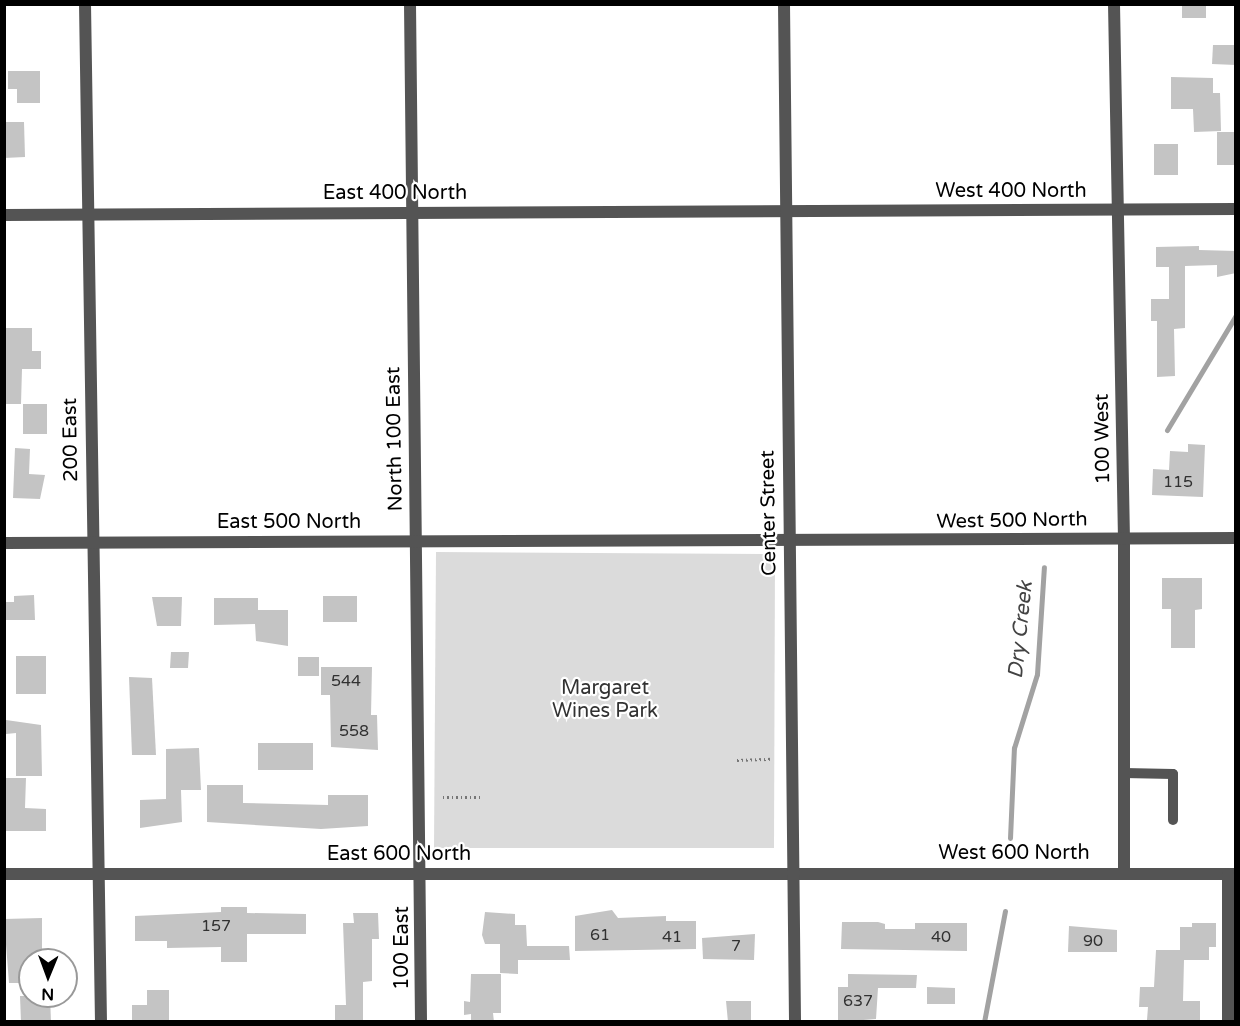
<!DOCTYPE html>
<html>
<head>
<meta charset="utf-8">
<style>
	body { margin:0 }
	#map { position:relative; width:1240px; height:1026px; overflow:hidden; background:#fff; font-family:"Varela Round",sans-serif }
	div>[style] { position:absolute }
	.green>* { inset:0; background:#dbdbdb }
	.stream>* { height:5px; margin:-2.5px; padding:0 2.5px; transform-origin:2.5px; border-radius:2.5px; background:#a2a2a2 }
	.building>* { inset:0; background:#c4c4c4 }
	.path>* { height:3px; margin-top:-1.5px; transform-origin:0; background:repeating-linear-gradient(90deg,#767676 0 1.5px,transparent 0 4.5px) }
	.service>* { height:10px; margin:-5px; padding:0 5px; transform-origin:5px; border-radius:5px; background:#545454 }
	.minor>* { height:12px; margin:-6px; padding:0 6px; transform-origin:6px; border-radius:6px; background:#545454 }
	.tertiary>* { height:12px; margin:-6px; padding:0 6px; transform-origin:6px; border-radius:6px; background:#545454 }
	span { translate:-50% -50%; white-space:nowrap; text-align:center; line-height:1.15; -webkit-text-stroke:4.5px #fff; paint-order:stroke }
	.number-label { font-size:16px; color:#313131 }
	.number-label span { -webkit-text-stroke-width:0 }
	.street-label { font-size:20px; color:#000 }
	.park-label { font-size:20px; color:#323232 }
	.water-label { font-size:21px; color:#434343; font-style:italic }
	.frame { position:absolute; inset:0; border:6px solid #000; pointer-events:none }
	.north { position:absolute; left:18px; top:948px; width:60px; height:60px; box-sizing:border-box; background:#fff; border:2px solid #999; border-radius:50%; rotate:181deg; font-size:16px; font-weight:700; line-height:24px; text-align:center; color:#000 }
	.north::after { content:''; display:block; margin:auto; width:21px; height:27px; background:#000; clip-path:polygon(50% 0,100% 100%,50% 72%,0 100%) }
</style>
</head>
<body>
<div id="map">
	<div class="green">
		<i style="clip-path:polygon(436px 552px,775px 554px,774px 848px,434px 848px)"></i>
	</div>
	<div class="stream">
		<i style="left:1167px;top:430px;width:134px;rotate:-59deg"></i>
		<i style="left:1010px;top:838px;width:90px;rotate:-87.5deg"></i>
		<i style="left:1014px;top:748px;width:77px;rotate:-72.7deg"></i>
		<i style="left:1037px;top:674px;width:107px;rotate:-86.3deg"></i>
		<i style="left:984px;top:1022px;width:113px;rotate:-79.3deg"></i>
	</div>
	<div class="building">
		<i style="clip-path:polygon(1182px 4px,1206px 4px,1206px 18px,1182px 18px)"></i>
		<i style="clip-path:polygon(1213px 45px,1236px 45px,1236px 65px,1212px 64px)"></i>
		<i style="clip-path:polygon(8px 71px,40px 71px,40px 103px,17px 103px,17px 89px,8px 89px)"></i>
		<i style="clip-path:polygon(1171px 77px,1213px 78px,1213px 93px,1220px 93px,1221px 131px,1194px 132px,1193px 109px,1171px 109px)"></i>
		<i style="clip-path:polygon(4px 122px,24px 122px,25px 157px,4px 158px)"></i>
		<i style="clip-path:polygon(1217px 132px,1236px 132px,1236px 165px,1217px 165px)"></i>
		<i style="clip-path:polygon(1154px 144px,1178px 144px,1178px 175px,1154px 175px)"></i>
		<i style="clip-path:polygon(1199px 246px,1199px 250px,1236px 251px,1236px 273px,1217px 277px,1217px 265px,1185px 266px,1185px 328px,1174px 329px,1175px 376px,1157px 377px,1157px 321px,1151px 321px,1151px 299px,1169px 299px,1169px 267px,1156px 267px,1156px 247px)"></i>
		<i style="clip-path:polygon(4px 328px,32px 328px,32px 351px,41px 351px,41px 369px,22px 369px,21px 404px,6px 404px)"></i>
		<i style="clip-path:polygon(23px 404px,47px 404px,47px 434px,23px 434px)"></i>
		<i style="clip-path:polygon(1188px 444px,1205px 445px,1203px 497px,1152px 495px,1153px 469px,1169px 470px,1170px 451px,1188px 452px)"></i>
		<i style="clip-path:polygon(15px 448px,30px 449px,29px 474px,45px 475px,40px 499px,13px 498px)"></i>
		<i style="clip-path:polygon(1162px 578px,1202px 578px,1202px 609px,1195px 610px,1195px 648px,1171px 648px,1171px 609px,1162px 609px)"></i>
		<i style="clip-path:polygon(34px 595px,35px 620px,4px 620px,4px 602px,14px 602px,14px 596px)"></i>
		<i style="clip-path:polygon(323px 596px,357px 596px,357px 622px,323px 622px)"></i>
		<i style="clip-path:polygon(152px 597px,182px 597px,181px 626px,157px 626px)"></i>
		<i style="clip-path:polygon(214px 598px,258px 598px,258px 610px,288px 610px,288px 646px,256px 641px,255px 624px,214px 625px)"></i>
		<i style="clip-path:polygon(171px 652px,189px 652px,188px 668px,170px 668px)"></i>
		<i style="clip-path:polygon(16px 656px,46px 656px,46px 694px,16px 694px)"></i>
		<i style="clip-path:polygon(298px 657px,319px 657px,319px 676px,298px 676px)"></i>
		<i style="clip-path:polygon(321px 667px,372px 667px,371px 715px,377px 715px,378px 750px,331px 747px,330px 695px,321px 695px)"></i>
		<i style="clip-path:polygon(129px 677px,152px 678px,156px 755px,132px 755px)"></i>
		<i style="clip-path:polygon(6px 720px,41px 725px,42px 776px,16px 776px,16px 733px,6px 734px)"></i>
		<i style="clip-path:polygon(258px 743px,313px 743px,313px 770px,258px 770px)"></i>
		<i style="clip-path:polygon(199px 748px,201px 790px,181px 790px,182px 822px,140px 828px,140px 800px,166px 799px,166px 749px)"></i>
		<i style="clip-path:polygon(4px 778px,26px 778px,25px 808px,46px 809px,46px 831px,4px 831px)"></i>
		<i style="clip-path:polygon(207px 785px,243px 785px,243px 803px,328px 805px,328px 795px,368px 795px,368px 826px,321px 829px,207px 822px)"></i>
		<i style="clip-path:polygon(221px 907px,247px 907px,247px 913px,306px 914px,306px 934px,247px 934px,247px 962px,221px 962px,221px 947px,167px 948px,167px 941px,135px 941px,135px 916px,221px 912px)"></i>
		<i style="clip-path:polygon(612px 910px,618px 918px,666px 916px,666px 921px,696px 921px,696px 949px,575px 951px,575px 916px)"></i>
		<i style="clip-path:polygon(485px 912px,515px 914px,515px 925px,526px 925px,527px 946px,569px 946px,570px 960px,518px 960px,518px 974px,500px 973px,500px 944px,485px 944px,482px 935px)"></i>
		<i style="clip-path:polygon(353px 913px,378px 913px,379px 939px,372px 939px,372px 981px,363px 982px,363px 1022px,335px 1022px,335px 1005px,346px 1005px,343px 923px,354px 923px)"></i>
		<i style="clip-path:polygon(42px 918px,42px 960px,30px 960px,30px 983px,9px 983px,4px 919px)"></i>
		<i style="clip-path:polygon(842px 922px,878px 922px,885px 924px,885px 929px,915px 929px,915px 923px,967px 923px,967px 951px,841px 949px)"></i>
		<i style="clip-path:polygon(1192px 923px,1216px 923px,1216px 947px,1209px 947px,1209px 960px,1184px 960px,1183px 1001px,1200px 1001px,1200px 1022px,1147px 1020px,1148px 1007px,1139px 1007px,1140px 987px,1154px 987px,1156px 950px,1180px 950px,1180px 927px,1192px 927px)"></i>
		<i style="clip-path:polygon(1069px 926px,1117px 930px,1117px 952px,1068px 952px)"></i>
		<i style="clip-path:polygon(755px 934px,754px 960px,703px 959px,702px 938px)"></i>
		<i style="clip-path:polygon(471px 974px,501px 974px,501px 1013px,493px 1013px,494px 1022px,471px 1022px,471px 1014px,464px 1015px,464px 1001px,470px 1002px)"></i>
		<i style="clip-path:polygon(848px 974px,917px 975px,916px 988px,878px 988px,876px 1019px,838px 1022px,838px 987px,848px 987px)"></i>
		<i style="clip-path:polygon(927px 987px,955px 988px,955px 1004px,927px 1004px)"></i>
		<i style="clip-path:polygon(147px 990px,169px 990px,169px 1022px,132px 1022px,132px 1005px,147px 1005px)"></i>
		<i style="clip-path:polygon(20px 996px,50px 996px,51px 1022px,21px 1022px)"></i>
		<i style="clip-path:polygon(726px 1001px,751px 1001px,751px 1022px,728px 1022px)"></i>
	</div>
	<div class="path">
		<i style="left:737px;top:760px;width:34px;rotate:-2deg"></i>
		<i style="left:443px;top:797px;width:38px"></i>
	</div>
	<div class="service">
		<i style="left:1124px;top:773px;width:49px;rotate:1.2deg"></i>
		<i style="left:1173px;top:774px;width:46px;rotate:90deg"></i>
	</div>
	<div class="minor">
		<i style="left:85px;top:4px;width:1018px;rotate:89.1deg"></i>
		<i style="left:410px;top:4px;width:1018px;rotate:89.38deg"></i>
		<i style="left:1114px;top:4px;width:535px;rotate:88.93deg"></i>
		<i style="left:1124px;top:539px;width:334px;rotate:90deg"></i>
		<i style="left:4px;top:215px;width:1232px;rotate:-0.28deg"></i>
		<i style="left:4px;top:543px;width:1232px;rotate:-0.23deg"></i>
		<i style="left:4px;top:874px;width:1232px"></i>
		<i style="left:1228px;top:1022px;width:148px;rotate:-90deg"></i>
	</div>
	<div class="tertiary">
		<i style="left:784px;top:4px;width:1018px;rotate:89.38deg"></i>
	</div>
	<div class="number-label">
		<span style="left:1178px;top:482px">115</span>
		<span style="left:346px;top:681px">544</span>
		<span style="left:354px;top:731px">558</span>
		<span style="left:216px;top:926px">157</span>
		<span style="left:600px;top:935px">61</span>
		<span style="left:672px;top:937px">41</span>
		<span style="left:941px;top:937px">40</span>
		<span style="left:1093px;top:941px">90</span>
		<span style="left:736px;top:946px">7</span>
		<span style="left:858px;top:1001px">637</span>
	</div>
	<div class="street-label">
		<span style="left:1011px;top:191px">West 400 North</span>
		<span style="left:395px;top:193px">East 400 North</span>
		<span style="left:395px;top:439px;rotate:-91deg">North 100 East</span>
		<span style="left:1103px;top:439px;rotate:-91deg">100 West</span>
		<span style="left:71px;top:440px;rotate:-91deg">200 East</span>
		<span style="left:769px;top:513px;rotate:-91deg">Center Street</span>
		<span style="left:1012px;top:521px;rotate:-1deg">West 500 North</span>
		<span style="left:289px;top:522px">East 500 North</span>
		<span style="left:1014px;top:853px">West 600 North</span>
		<span style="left:399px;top:854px">East 600 North</span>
		<span style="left:402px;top:948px;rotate:-90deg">100 East</span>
	</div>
	<div class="park-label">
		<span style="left:605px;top:700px">Margaret<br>Wines Park</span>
	</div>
	<div class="water-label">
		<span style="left:1021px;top:630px;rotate:-84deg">Dry Creek</span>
	</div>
	<div class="frame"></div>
	<div class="north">N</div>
</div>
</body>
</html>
